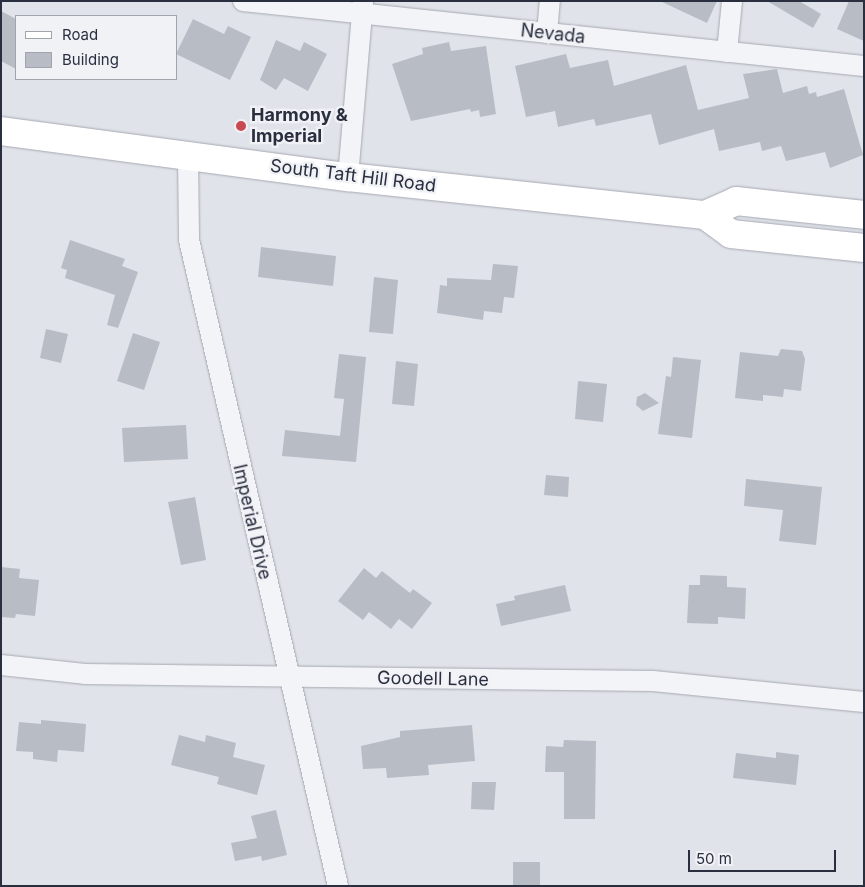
<!DOCTYPE html>
<html>
<head>
<meta charset="utf-8">
<style>
	body { margin:0 }
	#map { position:relative; width:865px; height:887px; overflow:hidden; background:#e0e3e9; font-family:Inter,sans-serif }
	div>[style] { position:absolute }
	.building>* { inset:0; background:#b8bcc5 }
	.roads { filter:drop-shadow(0 0 1px #a6a9b3) drop-shadow(0 0 1px #a6a9b3) }
	.street>* { height:20px; margin:-10px; padding:0 10px; transform-origin:10px; border-radius:10px; background:#f3f4f7 }
	.secondary>* { height:28px; margin:-14px; padding:0 14px; transform-origin:14px; border-radius:14px; background:#fff }
	.dots>* { width:14px; height:14px; translate:-50% -50%; box-sizing:border-box; border:2px solid #f0f2f6; border-radius:50% }
	span { translate:-50% -50%; white-space:nowrap; text-align:center; line-height:1.15; -webkit-text-stroke:4.5px #f0f2f6; paint-order:stroke }
	.street-label { font-size:18px; color:#2a2f40 }
	.poi-label { font-size:18px; color:#2a2f40; font-weight:700 }
	.left { translate:0 -50%; text-align:left }
	.frame { position:absolute; inset:0; border:2px solid #2a2f40; pointer-events:none }
	.legend { position:absolute; left:15px; top:15px; width:162px; height:65px; box-sizing:border-box; background:#f0f2f6; border:1px solid #a1a4ad; margin:0; padding:6px 9px; list-style:none; font-size:15px; color:#2a2f40 }
	.legend li { display:flex; align-items:center; gap:10px; height:25px }
	.legend b { width:25px; border:1px solid #a1a4ad }
	.scale { position:absolute; left:688px; top:850px; width:148px; height:22px; box-sizing:border-box; border:2px solid #2a2f40; border-top:0; padding-left:6px; font-size:15px; line-height:18px; white-space:nowrap; color:#2a2f40; -webkit-text-stroke:4px #f0f2f6; paint-order:stroke }
</style>
</head>
<body>
<div id="map">
	<div class="building">
		<i style="clip-path:polygon(660px 1px,717px 1px,707px 23px)"></i>
		<i style="clip-path:polygon(767px 1px,799px 1px,821px 14px,813px 28px)"></i>
		<i style="clip-path:polygon(849px 1px,864px 1px,864px 41px,837px 29px)"></i>
		<i style="clip-path:polygon(1px 11px,16px 19px,16px 69px,1px 61px)"></i>
		<i style="clip-path:polygon(193px 19px,224px 34px,228px 26px,251px 37px,230px 80px,176px 54px)"></i>
		<i style="clip-path:polygon(276px 40px,300px 51px,304px 42px,327px 54px,308px 91px,284px 78px,276px 90px,260px 80px)"></i>
		<i style="clip-path:polygon(449px 42px,451px 51px,486px 46px,496px 114px,480px 117px,479px 110px,471px 112px,470px 109px,411px 121px,392px 64px,423px 54px,422px 48px)"></i>
		<i style="clip-path:polygon(566px 54px,570px 68px,608px 60px,614px 86px,686px 65px,698px 110px,749px 98px,743px 74px,777px 69px,783px 93px,807px 86px,809px 94px,816px 92px,817px 97px,844px 89px,863px 155px,830px 168px,825px 152px,786px 161px,781px 146px,762px 151px,760px 142px,719px 151px,714px 129px,659px 145px,651px 114px,596px 126px,594px 119px,558px 127px,555px 111px,526px 117px,515px 66px)"></i>
		<i style="clip-path:polygon(70px 240px,125px 259px,122px 266px,138px 272px,118px 328px,107px 325px,115px 295px,65px 278px,67px 270px,61px 268px)"></i>
		<i style="clip-path:polygon(261px 247px,336px 256px,333px 286px,258px 277px)"></i>
		<i style="clip-path:polygon(493px 264px,518px 266px,514px 298px,504px 297px,502px 313px,484px 311px,483px 320px,437px 313px,440px 285px,447px 286px,447px 278px,491px 280px)"></i>
		<i style="clip-path:polygon(374px 277px,398px 280px,393px 334px,369px 332px)"></i>
		<i style="clip-path:polygon(46px 329px,68px 334px,61px 363px,40px 358px)"></i>
		<i style="clip-path:polygon(133px 333px,160px 342px,144px 390px,117px 381px)"></i>
		<i style="clip-path:polygon(781px 349px,802px 351px,805px 359px,801px 391px,784px 389px,783px 397px,763px 395px,763px 401px,735px 398px,740px 352px,778px 356px)"></i>
		<i style="clip-path:polygon(339px 354px,366px 357px,356px 462px,282px 456px,285px 430px,340px 436px,344px 399px,334px 398px)"></i>
		<i style="clip-path:polygon(673px 357px,701px 360px,692px 438px,658px 434px,666px 376px,671px 377px)"></i>
		<i style="clip-path:polygon(396px 361px,418px 364px,414px 406px,392px 404px)"></i>
		<i style="clip-path:polygon(578px 381px,607px 384px,603px 422px,575px 419px)"></i>
		<i style="clip-path:polygon(645px 393px,659px 403px,643px 411px,636px 405px,637px 397px)"></i>
		<i style="clip-path:polygon(186px 425px,188px 459px,124px 462px,122px 428px)"></i>
		<i style="clip-path:polygon(546px 475px,569px 477px,568px 497px,544px 495px)"></i>
		<i style="clip-path:polygon(746px 479px,822px 487px,816px 545px,779px 541px,783px 510px,744px 506px)"></i>
		<i style="clip-path:polygon(195px 497px,206px 560px,181px 565px,168px 502px)"></i>
		<i style="clip-path:polygon(1px 567px,20px 569px,19px 578px,39px 580px,35px 616px,16px 614px,15px 618px,1px 617px)"></i>
		<i style="clip-path:polygon(364px 568px,376px 578px,382px 571px,410px 593px,413px 589px,432px 603px,412px 629px,399px 619px,391px 629px,369px 612px,363px 620px,338px 601px)"></i>
		<i style="clip-path:polygon(700px 575px,727px 576px,727px 587px,746px 588px,745px 619px,718px 617px,718px 624px,687px 623px,689px 585px,700px 585px)"></i>
		<i style="clip-path:polygon(565px 585px,571px 611px,501px 626px,496px 604px,515px 600px,514px 596px)"></i>
		<i style="clip-path:polygon(41px 720px,86px 724px,84px 752px,58px 750px,57px 762px,33px 759px,33px 752px,16px 751px,19px 722px,41px 724px)"></i>
		<i style="clip-path:polygon(472px 725px,475px 761px,428px 765px,429px 775px,387px 778px,386px 768px,363px 769px,361px 746px,400px 737px,400px 731px)"></i>
		<i style="clip-path:polygon(179px 735px,205px 742px,206px 735px,236px 743px,233px 757px,265px 765px,257px 795px,217px 784px,219px 777px,171px 765px)"></i>
		<i style="clip-path:polygon(564px 740px,596px 741px,595px 819px,564px 819px,564px 772px,545px 772px,546px 746px,563px 747px)"></i>
		<i style="clip-path:polygon(776px 752px,799px 755px,796px 785px,733px 778px,736px 753px,776px 758px)"></i>
		<i style="clip-path:polygon(472px 782px,496px 782px,494px 810px,471px 809px)"></i>
		<i style="clip-path:polygon(276px 810px,287px 855px,262px 861px,261px 856px,235px 861px,231px 843px,257px 838px,251px 816px)"></i>
		<i style="clip-path:polygon(513px 862px,540px 862px,540px 886px,513px 886px)"></i>
	</div>
	<div class="roads">
		<div class="street">
			<i style="left:243px;top:1px;width:624px;rotate:5.98deg"></i>
			<i style="left:547px;top:33px;width:32px;rotate:-85deg"></i>
			<i style="left:727px;top:52px;width:51px;rotate:-84.4deg"></i>
			<i style="left:188px;top:155px;width:85px;rotate:89.3deg"></i>
			<i style="left:189px;top:240px;width:663px;rotate:77.01deg"></i>
			<i style="left:348px;top:177px;width:177px;rotate:-85.1deg"></i>
			<i style="left:1px;top:665px;width:84px;rotate:6.1deg"></i>
			<i style="left:85px;top:674px;width:568px;rotate:0.71deg"></i>
			<i style="left:653px;top:681px;width:212px;rotate:5.7deg"></i>
		</div>
		<div class="secondary">
			<i style="left:1px;top:131px;width:350px;rotate:7.6deg"></i>
			<i style="left:348px;top:177px;width:359px;rotate:6.1deg"></i>
			<i style="left:705px;top:215px;width:32px;rotate:36deg"></i>
			<i style="left:731px;top:234px;width:134px;rotate:6deg"></i>
			<i style="left:705px;top:215px;width:34px;rotate:-24deg"></i>
			<i style="left:736px;top:201px;width:129px;rotate:6.2deg"></i>
		</div>
	</div>
	<div class="dots">
		<i style="left:241px;top:126px;background:#c94b52"></i>
	</div>
	<div class="street-label">
		<span style="left:553px;top:34px;rotate:6deg">Nevada</span>
		<span style="left:353px;top:176px;rotate:7deg">South Taft Hill Road</span>
		<span style="left:252px;top:522px;rotate:77deg">Imperial Drive</span>
		<span style="left:433px;top:679px;rotate:1deg">Goodell Lane</span>
	</div>
	<div class="poi-label">
		<span class="left" style="left:251px;top:126px">Harmony &amp;<br>Imperial</span>
	</div>
	<div class="frame"></div>
	<ul class="legend">
	<li><b style="height:6px;background:#fff"></b>Road</li>
	<li><b style="height:14px;background:#b8bcc5"></b>Building</li>
	</ul>
	<div class="scale">50 m</div>
</div>
</body>
</html>
